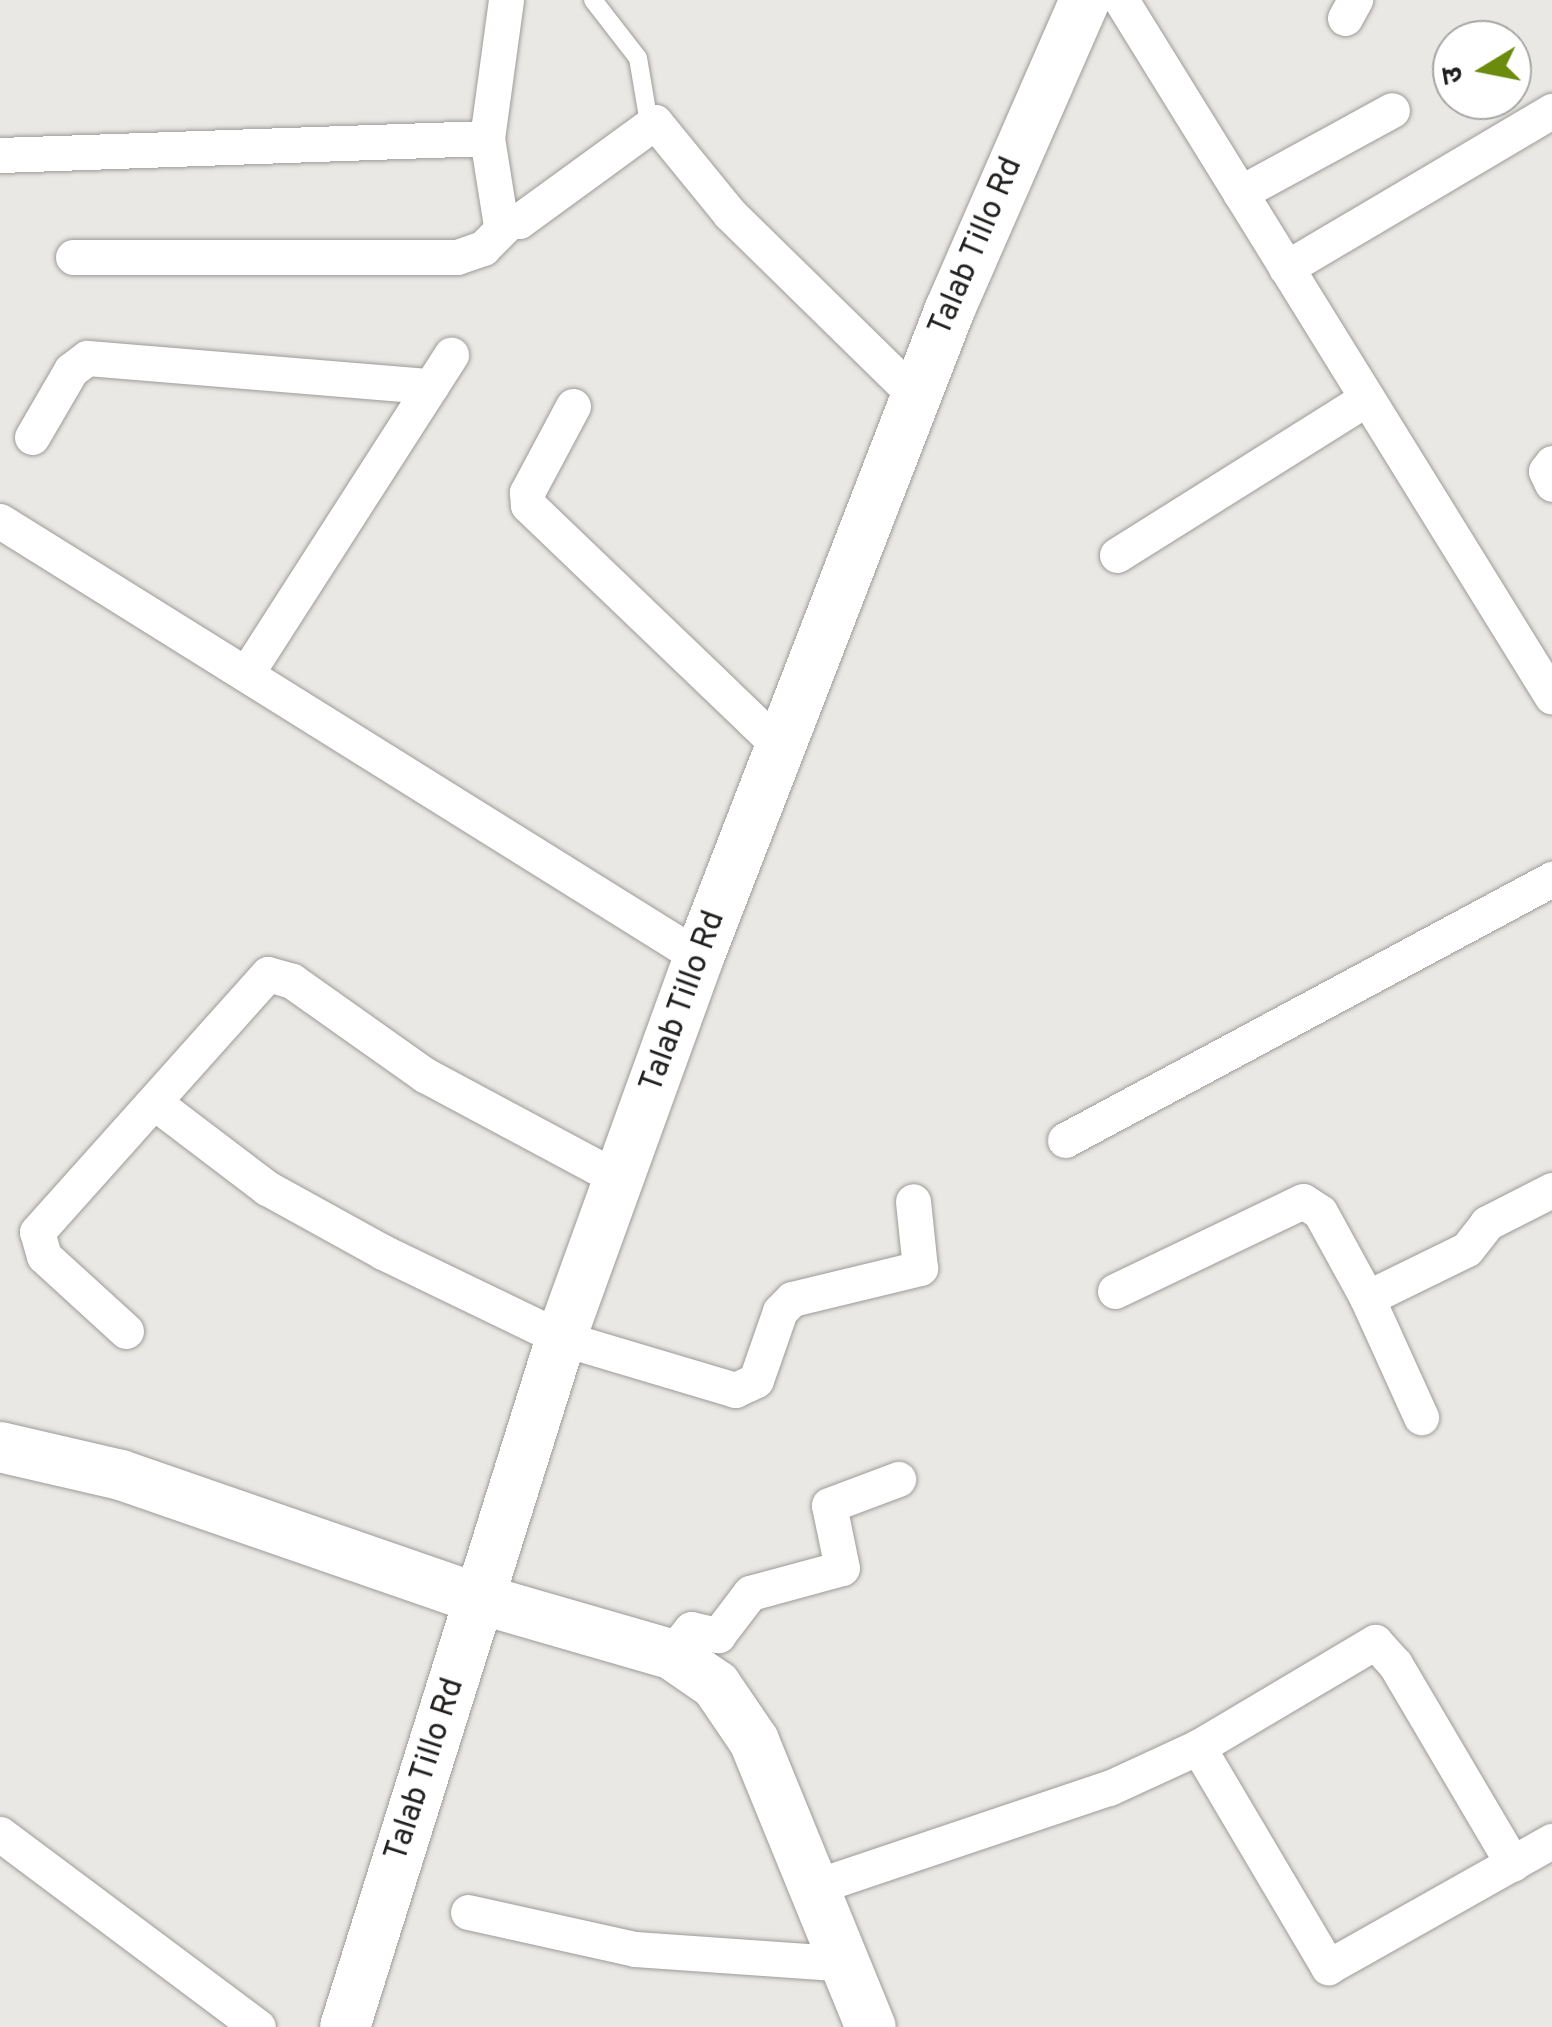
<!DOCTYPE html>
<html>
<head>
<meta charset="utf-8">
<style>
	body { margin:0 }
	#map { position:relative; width:1552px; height:2027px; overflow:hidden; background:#eae8e4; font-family:Overpass,"Noto Sans Devanagari",sans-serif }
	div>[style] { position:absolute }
	.roads { filter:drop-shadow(0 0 2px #9d9b98) drop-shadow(0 0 2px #9d9b98) }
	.lane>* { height:18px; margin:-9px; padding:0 9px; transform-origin:9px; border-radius:9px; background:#fff }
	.street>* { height:35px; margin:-17.5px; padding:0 17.5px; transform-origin:17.5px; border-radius:17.5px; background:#fff }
	.secondary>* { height:50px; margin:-25px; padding:0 25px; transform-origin:25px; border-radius:25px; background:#fff }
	span { translate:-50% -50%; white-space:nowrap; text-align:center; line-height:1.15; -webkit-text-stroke:9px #fff; paint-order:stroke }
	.street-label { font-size:32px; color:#21201f }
	.north { position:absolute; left:1432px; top:20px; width:100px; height:100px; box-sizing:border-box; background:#fff; border:2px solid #a6a6a5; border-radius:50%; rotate:260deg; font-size:28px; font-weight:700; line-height:40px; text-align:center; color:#21201f }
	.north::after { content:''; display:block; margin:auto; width:35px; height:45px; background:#6a8b0c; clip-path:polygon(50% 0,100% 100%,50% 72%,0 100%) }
</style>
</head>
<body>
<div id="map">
	<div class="roads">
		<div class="lane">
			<i style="left:593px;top:0;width:73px;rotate:52.2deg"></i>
			<i style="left:638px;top:58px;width:66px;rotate:80.4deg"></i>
		</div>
		<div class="street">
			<i style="left:506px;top:0;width:139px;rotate:97.8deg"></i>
			<i style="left:487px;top:138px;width:82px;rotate:80.9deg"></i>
			<i style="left:500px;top:219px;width:19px;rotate:6deg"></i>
			<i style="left:519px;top:221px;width:168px;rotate:-36.1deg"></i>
			<i style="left:655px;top:122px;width:119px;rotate:50.8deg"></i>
			<i style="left:730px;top:214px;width:260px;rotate:44.4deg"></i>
			<i style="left:1121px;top:0;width:819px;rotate:58.27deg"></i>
			<i style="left:1345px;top:18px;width:21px;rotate:-61deg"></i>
			<i style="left:0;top:155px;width:487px;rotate:-2deg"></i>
			<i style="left:1240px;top:193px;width:173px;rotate:-28.6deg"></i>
			<i style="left:73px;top:257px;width:384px"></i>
			<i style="left:457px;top:257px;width:28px;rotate:-19deg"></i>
			<i style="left:483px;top:248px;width:34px;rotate:-45deg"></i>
			<i style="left:1286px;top:268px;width:309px;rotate:-30.6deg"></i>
			<i style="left:573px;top:406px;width:98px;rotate:118.1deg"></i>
			<i style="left:527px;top:492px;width:13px;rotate:86deg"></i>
			<i style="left:528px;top:505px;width:349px;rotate:43.8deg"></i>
			<i style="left:32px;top:437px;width:78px;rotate:-59.8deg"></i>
			<i style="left:71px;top:370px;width:20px;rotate:-37deg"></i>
			<i style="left:87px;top:358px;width:345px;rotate:4.7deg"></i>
			<i style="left:1552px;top:463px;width:10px;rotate:127deg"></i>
			<i style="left:1546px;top:471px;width:14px;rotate:65deg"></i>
			<i style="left:0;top:521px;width:824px;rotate:31.95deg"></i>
			<i style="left:1117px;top:555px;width:295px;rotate:-32.1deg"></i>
			<i style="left:248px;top:671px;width:376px;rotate:-57.3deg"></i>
			<i style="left:155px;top:1103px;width:141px;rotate:37.2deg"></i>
			<i style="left:267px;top:1188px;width:132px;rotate:28.9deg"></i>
			<i style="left:383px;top:1252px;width:198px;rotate:25.8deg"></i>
			<i style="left:561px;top:1338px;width:182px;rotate:16.6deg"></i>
			<i style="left:735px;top:1390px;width:23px;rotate:-25deg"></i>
			<i style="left:756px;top:1380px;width:73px;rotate:-70.8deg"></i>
			<i style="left:780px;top:1311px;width:17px;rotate:-45deg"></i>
			<i style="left:792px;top:1299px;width:132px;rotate:-13.6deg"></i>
			<i style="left:920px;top:1268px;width:67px;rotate:-96deg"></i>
			<i style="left:1065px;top:1140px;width:553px;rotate:-28.19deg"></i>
			<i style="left:1115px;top:1291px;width:208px;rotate:-25.6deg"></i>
			<i style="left:1303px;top:1201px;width:20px;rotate:33deg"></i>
			<i style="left:1320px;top:1212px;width:98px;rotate:61.3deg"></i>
			<i style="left:1367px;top:1298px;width:111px;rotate:-26.1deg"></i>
			<i style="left:1467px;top:1249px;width:33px;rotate:-52deg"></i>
			<i style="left:1487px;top:1223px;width:73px;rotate:-26.9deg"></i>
			<i style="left:1367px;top:1298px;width:131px;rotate:65.6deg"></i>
			<i style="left:126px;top:1331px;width:111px;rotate:-137.6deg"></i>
			<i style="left:44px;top:1256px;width:25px;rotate:-106deg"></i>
			<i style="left:37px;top:1232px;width:346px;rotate:-48.2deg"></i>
			<i style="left:268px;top:974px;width:25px;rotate:16deg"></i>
			<i style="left:292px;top:981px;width:163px;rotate:35.3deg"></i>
			<i style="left:425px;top:1075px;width:222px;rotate:28.2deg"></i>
			<i style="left:671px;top:1654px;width:32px;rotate:-51deg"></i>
			<i style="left:691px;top:1629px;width:28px;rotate:13deg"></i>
			<i style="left:718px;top:1635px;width:53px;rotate:-52.7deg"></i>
			<i style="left:750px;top:1593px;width:95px;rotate:-15.2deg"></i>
			<i style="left:842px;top:1568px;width:64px;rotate:-101.7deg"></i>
			<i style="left:829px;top:1505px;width:74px;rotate:-20.6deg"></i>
			<i style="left:1198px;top:1747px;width:256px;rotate:59.4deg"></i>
			<i style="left:1328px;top:1967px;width:257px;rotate:-29.4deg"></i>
			<i style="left:0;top:1834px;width:322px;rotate:36.8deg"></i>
			<i style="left:817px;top:1886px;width:308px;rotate:-18.6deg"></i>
			<i style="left:1109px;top:1788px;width:98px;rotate:-24.7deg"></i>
			<i style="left:1198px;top:1747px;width:206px;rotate:-30.7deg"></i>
			<i style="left:1375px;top:1642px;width:30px;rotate:48deg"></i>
			<i style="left:1395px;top:1664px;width:232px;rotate:59.5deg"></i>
			<i style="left:468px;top:1912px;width:171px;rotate:12.5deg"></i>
			<i style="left:635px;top:1949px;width:215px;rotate:4deg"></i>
		</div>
		<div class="secondary">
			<i style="left:0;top:1447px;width:124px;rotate:13deg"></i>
			<i style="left:121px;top:1475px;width:380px;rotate:19.1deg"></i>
			<i style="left:480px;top:1599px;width:199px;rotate:16.1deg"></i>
			<i style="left:671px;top:1654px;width:55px;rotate:34.6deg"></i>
			<i style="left:716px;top:1685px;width:68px;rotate:55.8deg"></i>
			<i style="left:754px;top:1741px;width:309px;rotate:67.8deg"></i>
			<i style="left:345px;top:2027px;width:722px;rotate:-72.59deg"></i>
			<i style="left:561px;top:1338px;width:405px;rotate:-70.1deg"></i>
			<i style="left:699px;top:957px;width:695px;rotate:-68.83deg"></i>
			<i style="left:950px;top:309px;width:337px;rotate:-66.4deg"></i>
		</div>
	</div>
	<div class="street-label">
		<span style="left:977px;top:247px;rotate:-67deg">Talab Tillo Rd</span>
		<span style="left:684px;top:1002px;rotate:-70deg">Talab Tillo Rd</span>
		<span style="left:426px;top:1770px;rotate:-72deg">Talab Tillo Rd</span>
	</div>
	<div class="north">उ</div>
</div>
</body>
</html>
